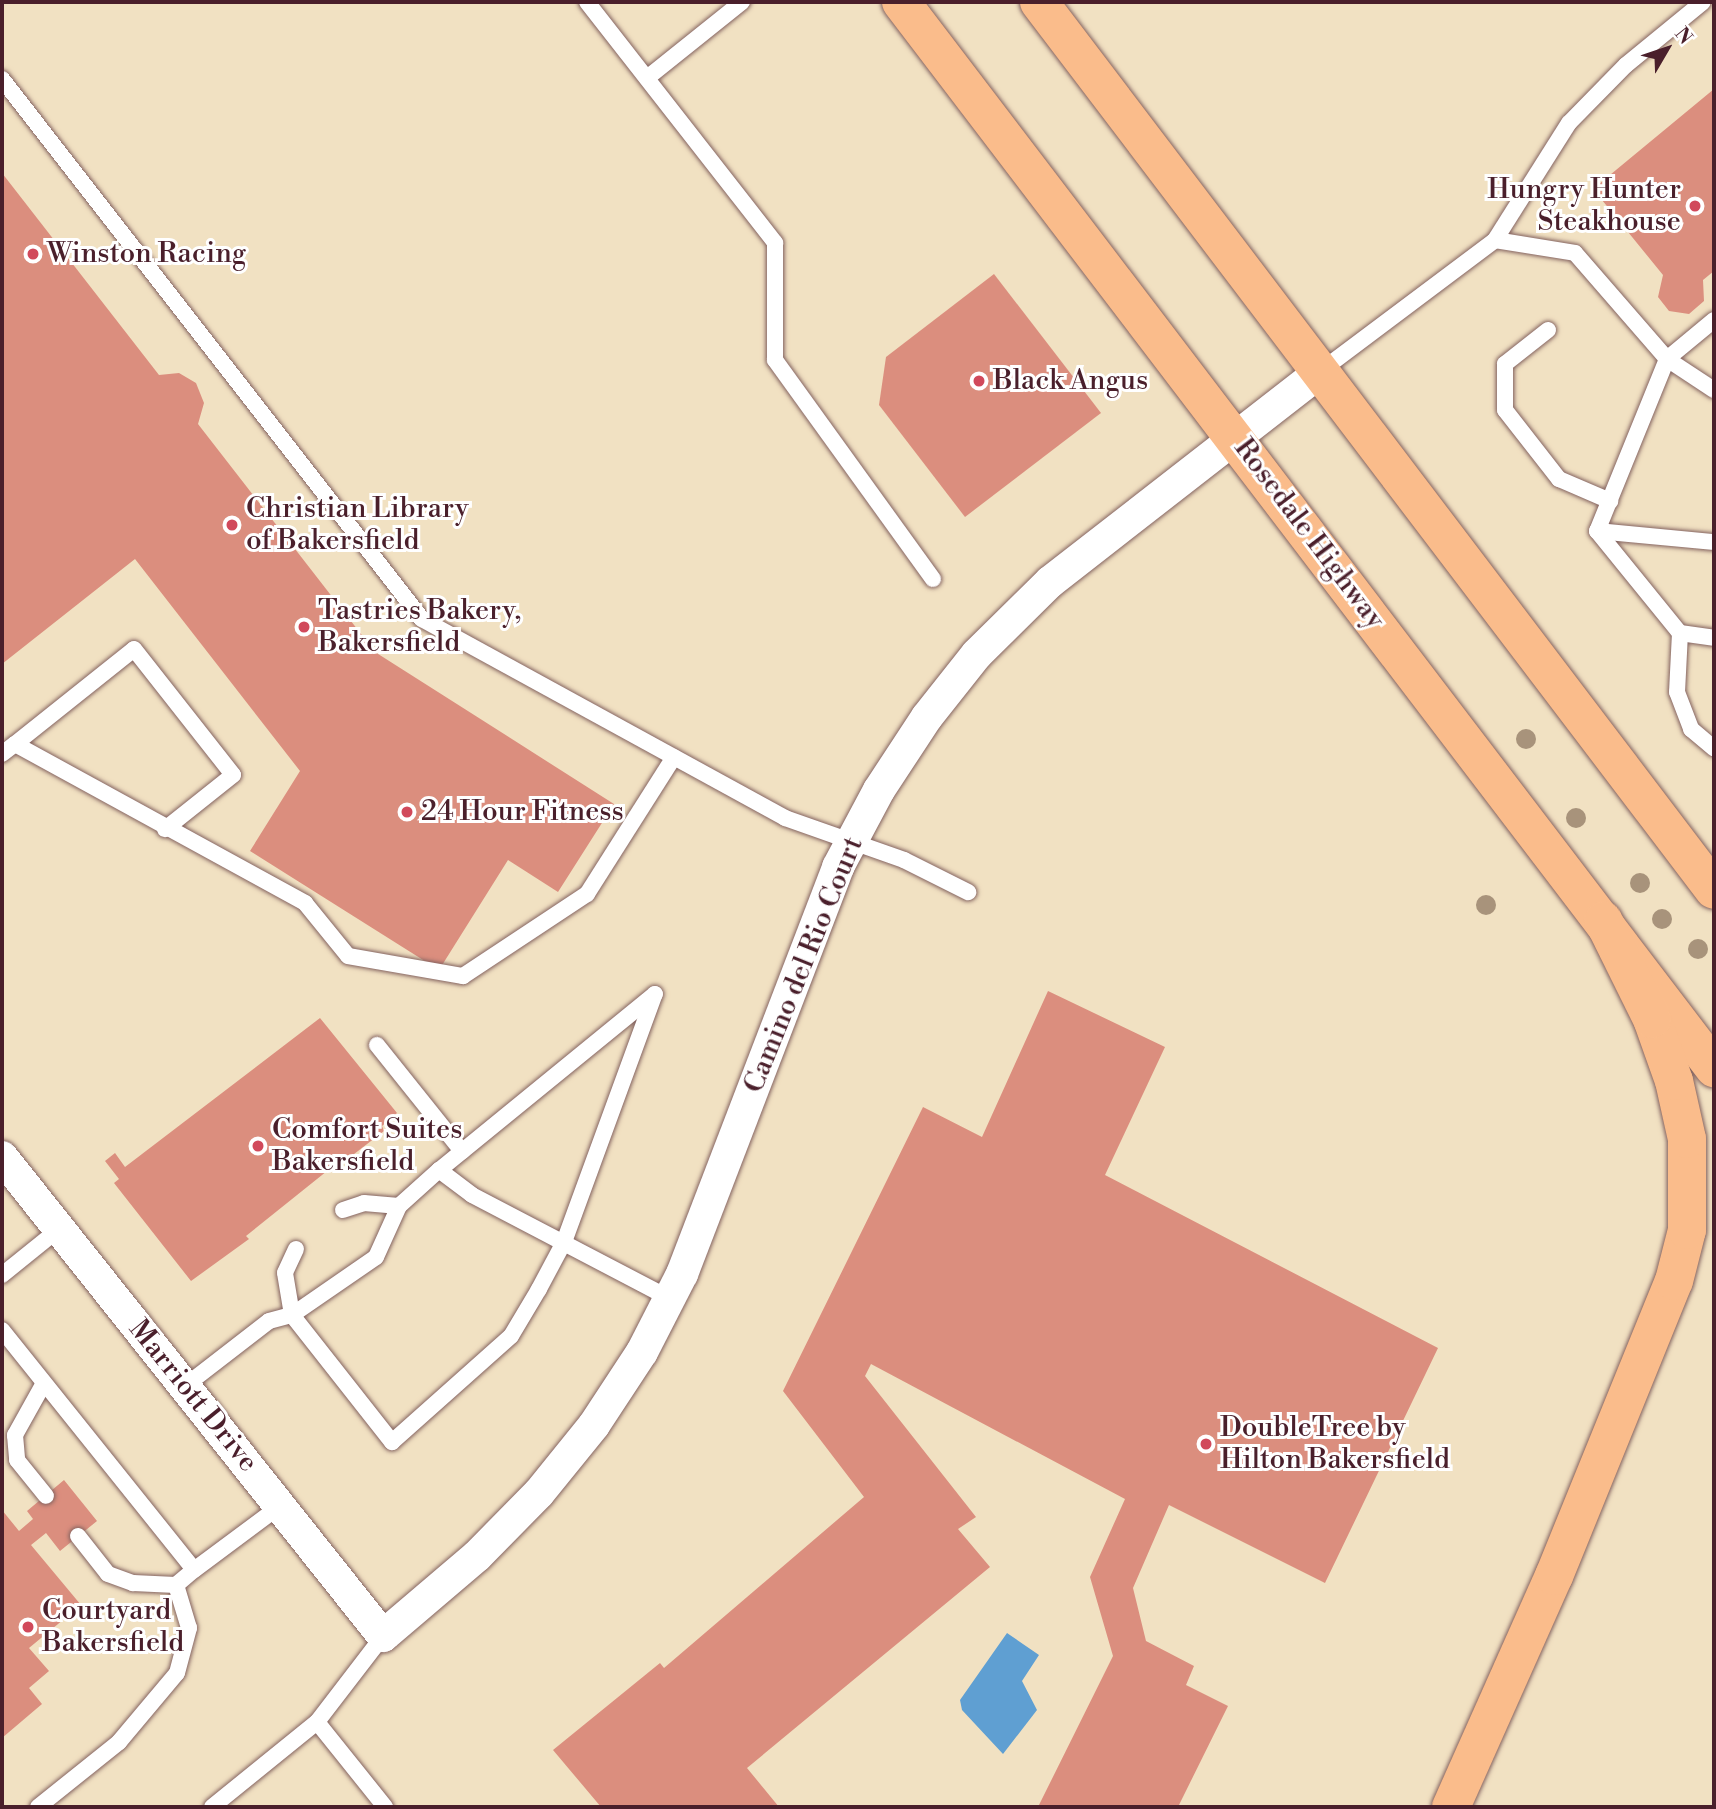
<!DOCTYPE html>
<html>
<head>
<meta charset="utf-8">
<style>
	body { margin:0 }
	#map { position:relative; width:1716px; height:1809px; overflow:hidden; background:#f1e1c2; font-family:"Libre Bodoni",serif }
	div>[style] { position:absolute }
	.water>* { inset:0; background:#5f9fd2 }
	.building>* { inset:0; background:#db8e7e }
	.roads { filter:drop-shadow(0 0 2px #846360) drop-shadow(0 0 2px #846360) }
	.lane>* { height:16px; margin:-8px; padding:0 8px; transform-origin:8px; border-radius:8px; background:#fff }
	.street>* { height:32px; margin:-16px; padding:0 16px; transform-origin:16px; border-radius:16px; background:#fff }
	.primary>* { height:38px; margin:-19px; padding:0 19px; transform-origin:19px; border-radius:19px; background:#fabc8b }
	.highway>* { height:38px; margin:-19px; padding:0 19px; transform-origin:19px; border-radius:19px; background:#fabc8b }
	.trees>* { width:20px; height:20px; margin:-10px; border-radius:50%; background:#a8937b }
	.dots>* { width:19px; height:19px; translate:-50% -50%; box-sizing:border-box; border:4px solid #fff; border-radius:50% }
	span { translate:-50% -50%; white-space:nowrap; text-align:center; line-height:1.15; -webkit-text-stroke:6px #fff; paint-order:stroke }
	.poi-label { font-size:28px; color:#4a1f2b }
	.right { translate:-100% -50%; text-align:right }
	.left { translate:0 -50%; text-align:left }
	.street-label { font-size:28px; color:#4a1f2b }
	.frame { position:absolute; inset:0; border:4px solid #4a1f2b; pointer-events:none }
	.north { position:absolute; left:1632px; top:14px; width:70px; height:70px; -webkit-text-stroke:5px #fff; paint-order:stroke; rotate:51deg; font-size:19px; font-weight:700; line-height:28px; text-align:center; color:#4a1f2b }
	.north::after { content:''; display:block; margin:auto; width:24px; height:32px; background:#4a1f2b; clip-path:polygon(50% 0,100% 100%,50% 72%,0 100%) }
</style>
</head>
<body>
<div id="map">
	<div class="water">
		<i style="clip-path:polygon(1007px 1633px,1039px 1655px,1022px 1681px,1037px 1710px,1003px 1754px,962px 1710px,960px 1700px)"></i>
	</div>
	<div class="building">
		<i style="clip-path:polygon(1714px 89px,1714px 271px,1703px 280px,1704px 301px,1689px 314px,1669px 311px,1658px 297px,1663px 275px,1593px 189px)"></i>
		<i style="clip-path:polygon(2px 173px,159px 375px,179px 373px,196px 383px,204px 403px,198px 424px,375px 652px,614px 804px,558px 892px,508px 860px,439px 970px,250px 851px,300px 771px,135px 559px,2px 664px)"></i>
		<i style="clip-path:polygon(994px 274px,1101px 413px,965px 517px,879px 405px,886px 357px)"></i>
		<i style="clip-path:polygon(1048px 991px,1165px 1047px,1105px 1175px,1438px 1348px,1325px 1583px,1169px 1505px,1133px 1588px,1146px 1641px,1194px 1666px,1186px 1685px,1228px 1706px,1178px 1807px,1038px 1807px,1113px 1656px,1090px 1577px,1125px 1499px,871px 1364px,865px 1376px,976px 1517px,958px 1529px,990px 1567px,747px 1768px,779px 1807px,601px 1807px,553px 1750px,660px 1663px,664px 1668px,864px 1497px,783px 1391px,923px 1107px,982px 1137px)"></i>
		<i style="clip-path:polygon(320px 1018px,397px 1113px,382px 1126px,384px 1131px,345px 1161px,342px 1159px,246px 1236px,249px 1239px,191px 1281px,114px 1183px,119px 1179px,105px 1161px,115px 1153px,125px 1167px)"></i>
		<i style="clip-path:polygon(64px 1480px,97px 1521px,60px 1551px,46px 1533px,31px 1545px,81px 1605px,29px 1648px,49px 1671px,29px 1688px,42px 1704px,2px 1738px,2px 1510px,19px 1531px,33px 1519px,27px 1511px)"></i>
	</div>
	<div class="roads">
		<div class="lane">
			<i style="left:587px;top:2px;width:306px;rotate:52deg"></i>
			<i style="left:775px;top:243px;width:117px;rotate:90deg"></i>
			<i style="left:775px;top:360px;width:270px;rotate:54.2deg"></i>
			<i style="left:647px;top:78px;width:122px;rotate:-38.7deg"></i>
			<i style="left:2px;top:79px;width:684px;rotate:52.13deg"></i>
			<i style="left:422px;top:619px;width:414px;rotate:28.7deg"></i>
			<i style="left:785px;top:818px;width:126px;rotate:19.4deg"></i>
			<i style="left:904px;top:860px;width:72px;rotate:26.6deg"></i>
			<i style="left:1495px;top:240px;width:138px;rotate:-57.7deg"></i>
			<i style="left:1569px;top:123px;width:81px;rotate:-45.5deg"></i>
			<i style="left:1626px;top:65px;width:99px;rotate:-39.3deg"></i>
			<i style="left:1714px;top:320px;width:61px;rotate:140.3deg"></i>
			<i style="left:1667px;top:359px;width:186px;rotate:112.1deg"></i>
			<i style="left:1597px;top:531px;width:132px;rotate:50.9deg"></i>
			<i style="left:1680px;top:633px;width:34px;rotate:8deg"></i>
			<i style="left:1548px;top:330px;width:55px;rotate:141.7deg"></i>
			<i style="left:1505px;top:364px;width:46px;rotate:90deg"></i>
			<i style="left:1505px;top:410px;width:88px;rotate:52deg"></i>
			<i style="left:1559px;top:479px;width:56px;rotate:23.3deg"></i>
			<i style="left:1322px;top:370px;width:216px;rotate:-36.9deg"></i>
			<i style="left:1495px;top:240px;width:81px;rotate:9.2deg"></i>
			<i style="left:1575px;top:253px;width:140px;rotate:49deg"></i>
			<i style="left:1667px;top:359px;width:56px;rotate:33.4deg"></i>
			<i style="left:1597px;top:531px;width:118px;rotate:5.4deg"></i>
			<i style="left:1680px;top:633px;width:59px;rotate:92.9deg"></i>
			<i style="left:1677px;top:692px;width:40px;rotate:69deg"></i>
			<i style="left:1691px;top:729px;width:30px;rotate:40deg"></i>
			<i style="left:15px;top:744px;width:152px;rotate:-38.6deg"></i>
			<i style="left:134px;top:649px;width:160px;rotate:51.8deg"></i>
			<i style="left:233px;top:775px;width:87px;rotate:141.5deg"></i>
			<i style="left:2px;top:754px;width:16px;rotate:-38deg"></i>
			<i style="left:15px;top:744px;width:331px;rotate:28.7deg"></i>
			<i style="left:305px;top:903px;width:68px;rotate:50.9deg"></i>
			<i style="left:348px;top:956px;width:117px;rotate:9.9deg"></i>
			<i style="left:463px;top:976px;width:149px;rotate:-33.5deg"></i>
			<i style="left:587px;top:894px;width:162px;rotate:-57.6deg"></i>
			<i style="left:377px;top:1045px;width:136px;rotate:51.3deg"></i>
			<i style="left:343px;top:1210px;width:22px;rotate:-18deg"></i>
			<i style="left:364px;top:1203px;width:35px;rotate:5deg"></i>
			<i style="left:296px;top:1249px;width:26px;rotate:115deg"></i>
			<i style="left:285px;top:1273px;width:43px;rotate:80.5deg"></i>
			<i style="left:292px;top:1315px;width:162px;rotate:51.8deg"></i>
			<i style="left:392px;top:1442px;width:159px;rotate:-41.7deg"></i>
			<i style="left:511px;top:1336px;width:55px;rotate:-59.2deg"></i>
			<i style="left:539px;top:1289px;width:53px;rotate:-62deg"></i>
			<i style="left:564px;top:1242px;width:264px;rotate:-69.9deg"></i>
			<i style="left:655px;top:994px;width:279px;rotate:140.8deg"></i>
			<i style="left:2px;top:1275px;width:73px;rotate:-38.9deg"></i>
			<i style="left:2px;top:1330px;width:307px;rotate:51.3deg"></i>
			<i style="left:194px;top:1570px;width:107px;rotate:-36.7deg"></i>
			<i style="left:44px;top:1383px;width:60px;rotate:119.1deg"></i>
			<i style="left:15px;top:1435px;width:25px;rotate:85deg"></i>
			<i style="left:17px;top:1460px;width:46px;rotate:51.1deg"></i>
			<i style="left:185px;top:1386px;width:106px;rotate:-37.7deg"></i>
			<i style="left:269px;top:1321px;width:24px;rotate:-15deg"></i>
			<i style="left:292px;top:1315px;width:102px;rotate:-34.6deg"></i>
			<i style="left:376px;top:1257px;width:56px;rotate:-65.7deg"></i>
			<i style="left:399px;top:1206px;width:54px;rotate:-42deg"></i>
			<i style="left:439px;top:1170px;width:41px;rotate:37.1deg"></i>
			<i style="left:472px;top:1195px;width:222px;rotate:27.6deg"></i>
			<i style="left:78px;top:1536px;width:48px;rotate:51.7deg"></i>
			<i style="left:108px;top:1574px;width:27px;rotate:20deg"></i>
			<i style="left:133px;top:1583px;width:43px;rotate:2.7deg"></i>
			<i style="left:176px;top:1585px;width:23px;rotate:-40deg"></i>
			<i style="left:317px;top:1722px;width:109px;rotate:51.3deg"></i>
			<i style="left:38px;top:1807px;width:104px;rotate:-38.7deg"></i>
			<i style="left:119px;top:1742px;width:90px;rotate:-50deg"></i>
			<i style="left:177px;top:1673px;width:47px;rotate:-75.1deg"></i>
			<i style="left:189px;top:1628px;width:45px;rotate:-106.8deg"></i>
			<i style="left:212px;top:1807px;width:135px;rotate:-39deg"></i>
			<i style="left:317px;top:1722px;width:108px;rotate:-52.5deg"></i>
		</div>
		<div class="street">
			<i style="left:2px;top:1157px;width:612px;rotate:51.5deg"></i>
			<i style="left:383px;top:1636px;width:123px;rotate:-40.4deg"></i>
			<i style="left:477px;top:1556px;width:88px;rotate:-45.5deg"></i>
			<i style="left:539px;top:1493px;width:87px;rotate:-51deg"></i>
			<i style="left:594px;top:1425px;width:87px;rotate:-56.7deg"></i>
			<i style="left:642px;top:1352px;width:88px;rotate:-62.9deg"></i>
			<i style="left:682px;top:1274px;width:436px;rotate:-69deg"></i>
			<i style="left:838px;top:867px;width:87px;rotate:-62deg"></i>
			<i style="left:879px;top:790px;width:87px;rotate:-56.7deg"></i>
			<i style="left:927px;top:717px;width:80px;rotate:-51.6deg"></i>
			<i style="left:977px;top:654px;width:103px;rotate:-44.6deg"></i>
			<i style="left:1050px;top:582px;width:345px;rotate:-37.9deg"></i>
		</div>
		<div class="primary">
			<i style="left:901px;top:2px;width:1341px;rotate:52.67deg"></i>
			<i style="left:1039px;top:2px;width:1115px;rotate:52.76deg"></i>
		</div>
		<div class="highway">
			<i style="left:1451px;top:1807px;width:253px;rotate:-66deg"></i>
			<i style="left:1554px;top:1576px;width:318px;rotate:-67.9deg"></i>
			<i style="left:1674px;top:1281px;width:53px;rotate:-75.7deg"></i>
			<i style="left:1687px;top:1230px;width:91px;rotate:-90deg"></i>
			<i style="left:1687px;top:1139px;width:59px;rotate:-102.6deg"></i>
			<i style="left:1674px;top:1081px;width:66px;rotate:-109.5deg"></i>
			<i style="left:1652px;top:1019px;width:110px;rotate:-116.3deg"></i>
		</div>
	</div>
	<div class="trees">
		<i style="left:1526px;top:739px"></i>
		<i style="left:1576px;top:818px"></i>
		<i style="left:1640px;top:883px"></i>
		<i style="left:1486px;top:905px"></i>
		<i style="left:1662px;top:919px"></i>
		<i style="left:1698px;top:949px"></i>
	</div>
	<div class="dots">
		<i style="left:1695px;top:206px;background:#d1495b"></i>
		<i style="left:33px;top:254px;background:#d1495b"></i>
		<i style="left:979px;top:381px;background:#d1495b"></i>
		<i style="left:232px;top:525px;background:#d1495b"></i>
		<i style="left:304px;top:627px;background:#d1495b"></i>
		<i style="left:407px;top:812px;background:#d1495b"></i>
		<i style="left:258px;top:1146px;background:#d1495b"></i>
		<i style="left:1206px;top:1444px;background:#d1495b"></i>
		<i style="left:28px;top:1627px;background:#d1495b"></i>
	</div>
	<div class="poi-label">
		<span class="right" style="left:1681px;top:206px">Hungry Hunter<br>Steakhouse</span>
		<span class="left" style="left:47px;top:254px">Winston Racing</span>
		<span class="left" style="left:993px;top:381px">Black Angus</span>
		<span class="left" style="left:246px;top:525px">Christian Library<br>of Bakersfield</span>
		<span class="left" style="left:318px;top:627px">Tastries Bakery,<br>Bakersfield</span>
		<span class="left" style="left:421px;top:812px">24 Hour Fitness</span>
		<span class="left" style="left:272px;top:1146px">Comfort Suites<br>Bakersfield</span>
		<span class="left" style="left:1220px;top:1444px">DoubleTree by<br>Hilton Bakersfield</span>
		<span class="left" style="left:42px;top:1627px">Courtyard<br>Bakersfield</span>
	</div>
	<div class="street-label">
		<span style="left:1309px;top:534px;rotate:53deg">Rosedale Highway</span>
		<span style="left:804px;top:965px;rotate:-68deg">Camino del Rio Court</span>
		<span style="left:193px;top:1396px;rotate:51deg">Marriott Drive</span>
	</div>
	<div class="frame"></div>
	<div class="north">N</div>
</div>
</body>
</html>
